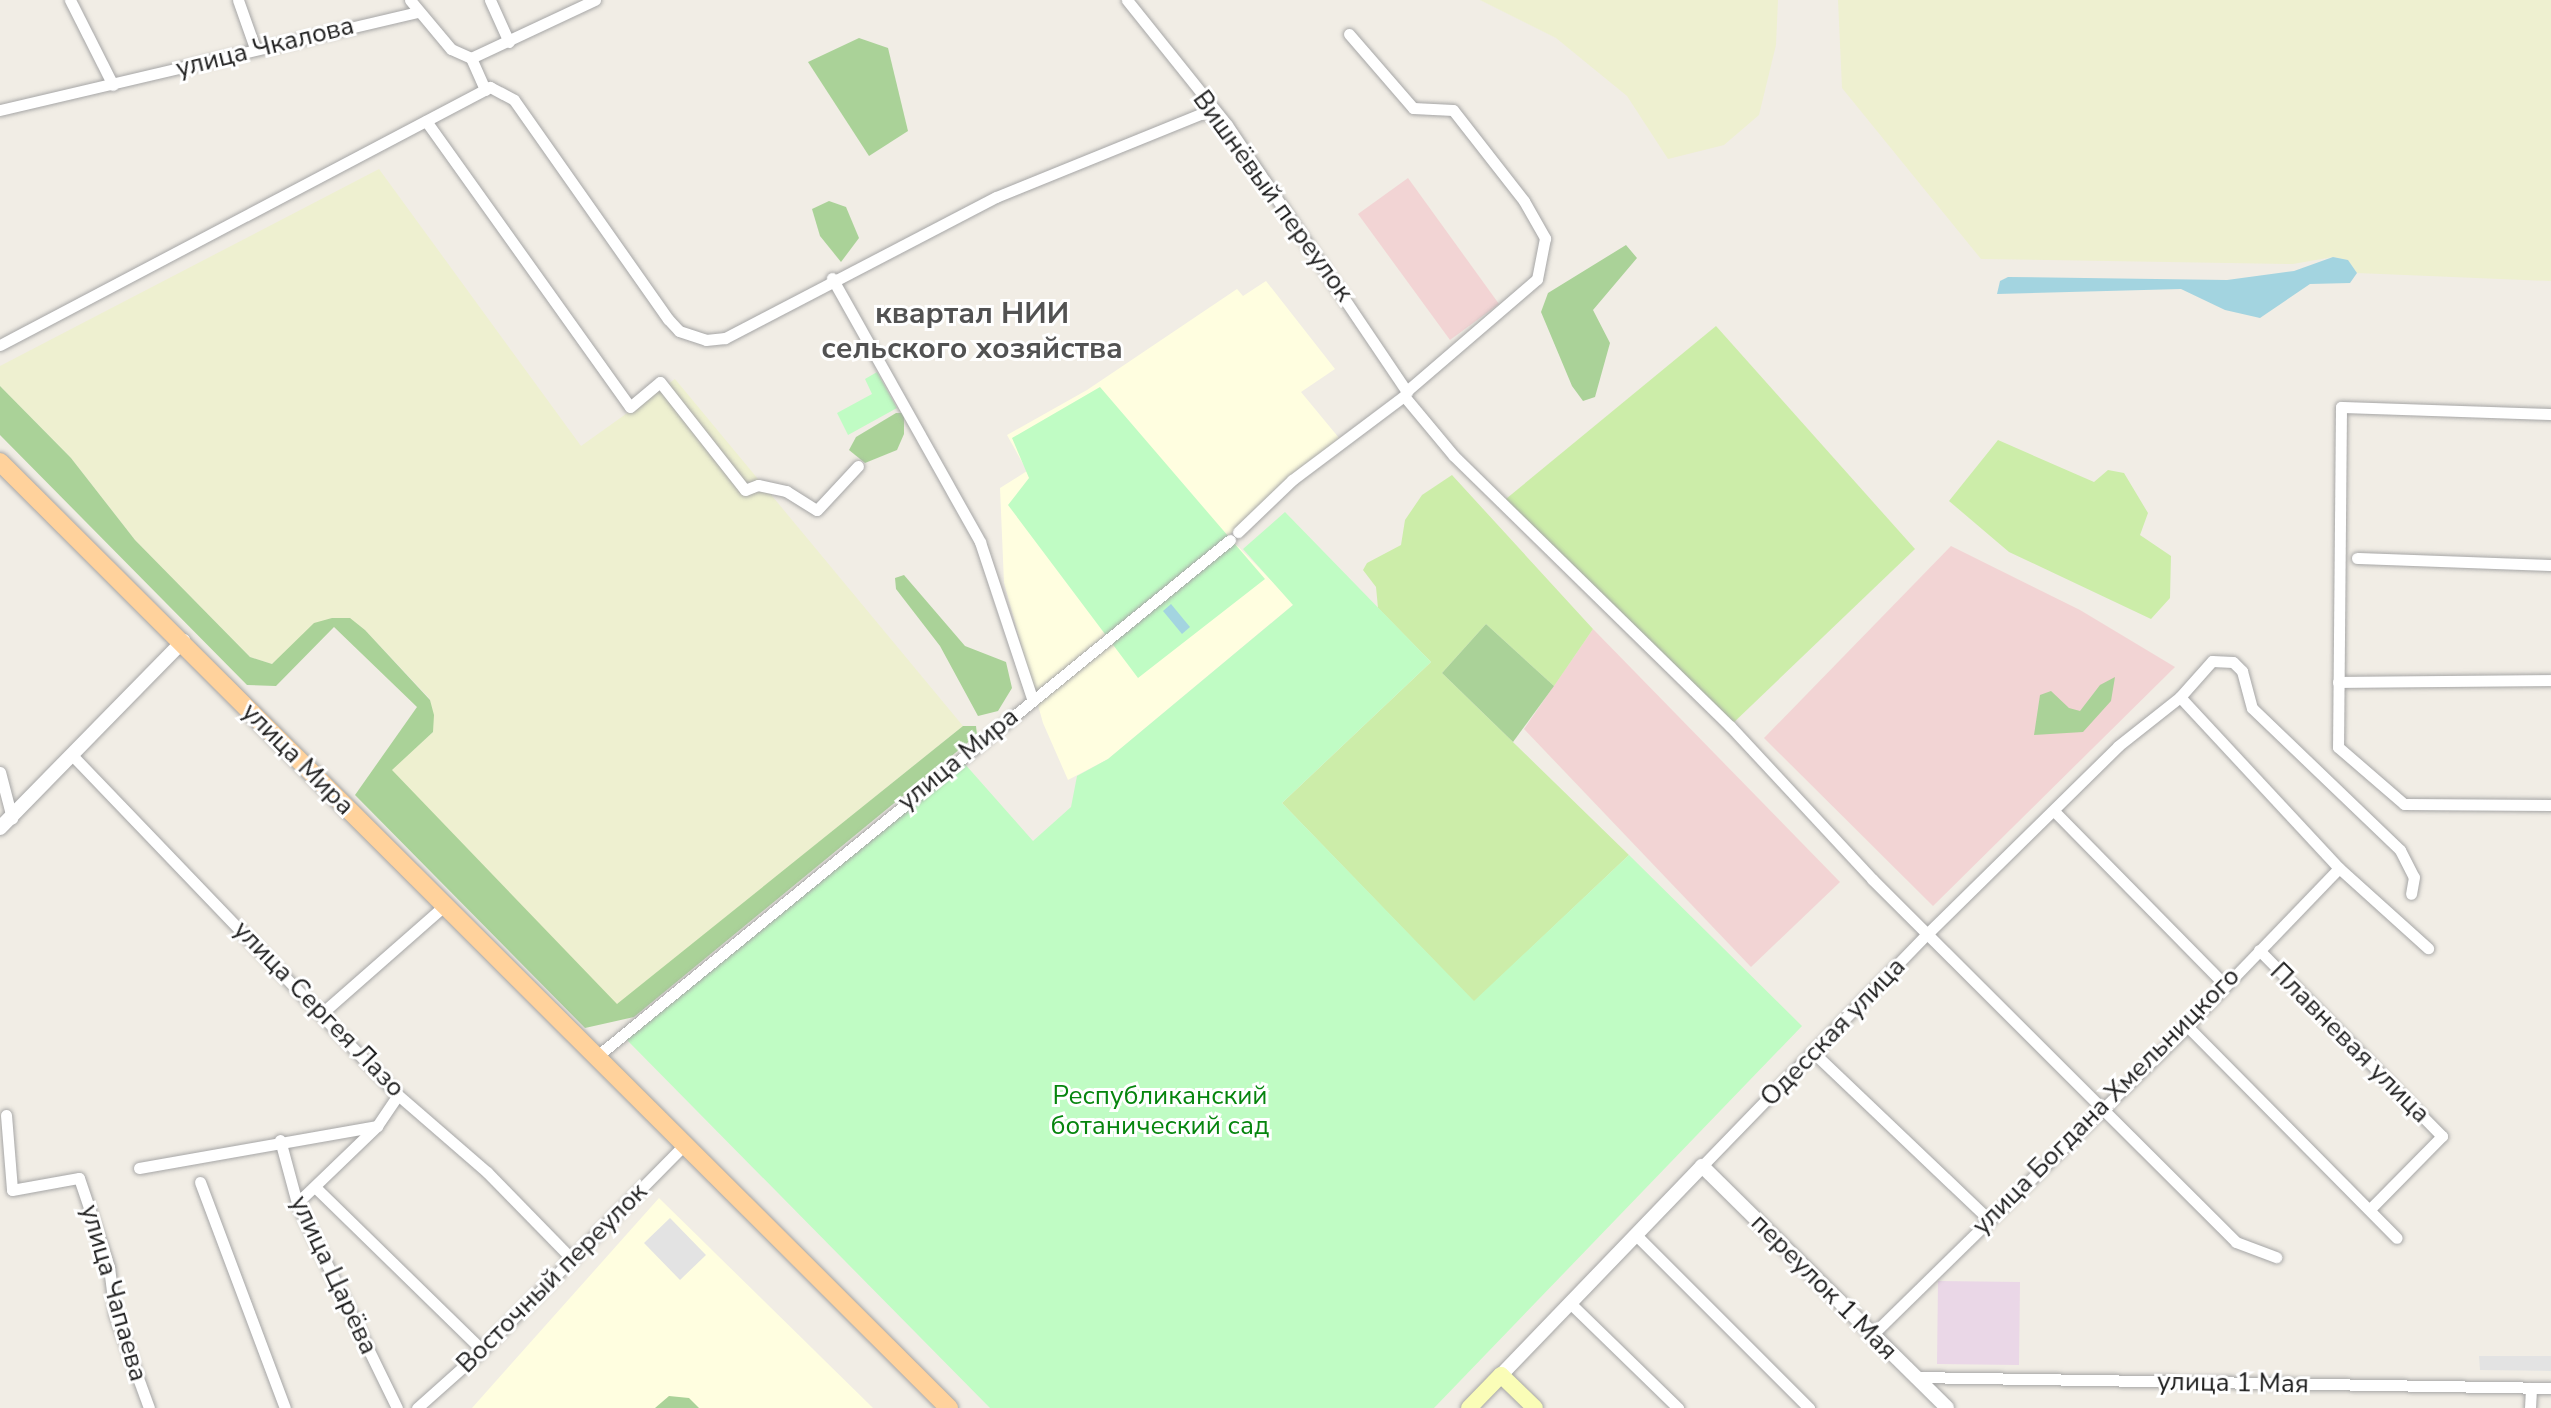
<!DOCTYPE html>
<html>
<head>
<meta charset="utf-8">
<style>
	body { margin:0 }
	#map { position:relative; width:2551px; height:1408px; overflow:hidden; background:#f1ede5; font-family:"Nunito Sans",sans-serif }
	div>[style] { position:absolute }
	.commercial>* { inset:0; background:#f2d4d4 }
	.industrial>* { inset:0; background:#ead7e7 }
	.education>* { inset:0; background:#fffee0 }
	.farmland>* { inset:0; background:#eef0d0 }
	.grass>* { inset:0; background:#cceda9 }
	.forest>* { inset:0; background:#aad298 }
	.park>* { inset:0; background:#c0fcc4 }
	.parking>* { inset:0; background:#e3e3e3 }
	.water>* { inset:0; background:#a3d4e0 }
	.roads { filter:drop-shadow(0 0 2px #a6a6a6) drop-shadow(0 0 2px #a6a6a6) }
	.minor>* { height:11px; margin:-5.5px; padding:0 5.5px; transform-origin:5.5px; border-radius:5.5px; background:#fff }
	.tertiary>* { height:14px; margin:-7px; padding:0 7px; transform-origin:7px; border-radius:7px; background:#fff }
	.secondary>* { height:16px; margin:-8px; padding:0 8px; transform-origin:8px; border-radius:8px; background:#fafdb7 }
	.primary>* { height:18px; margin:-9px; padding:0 9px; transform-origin:9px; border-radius:9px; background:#ffd29c }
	span { translate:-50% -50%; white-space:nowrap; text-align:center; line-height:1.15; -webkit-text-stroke:6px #fff; paint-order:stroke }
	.street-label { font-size:26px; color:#1f1f1f }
	.park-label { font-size:26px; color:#06850e }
	.quarter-label { font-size:30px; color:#525252; font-weight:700 }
</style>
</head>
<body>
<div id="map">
	<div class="commercial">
		<i style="clip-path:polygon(1408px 178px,1499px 304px,1450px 340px,1358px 214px)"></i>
		<i style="clip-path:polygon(1951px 546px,2080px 610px,2175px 667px,1933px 906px,1764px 738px)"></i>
		<i style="clip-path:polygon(1593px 629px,1840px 882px,1751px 967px,1524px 729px)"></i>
	</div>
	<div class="industrial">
		<i style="clip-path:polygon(1938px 1281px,2020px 1282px,2019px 1365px,1937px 1364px)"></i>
	</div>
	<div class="education">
		<i style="clip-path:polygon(1266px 281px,1335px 369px,1301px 392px,1339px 438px,1228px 536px,1294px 604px,1108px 759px,1068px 780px,1043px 723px,1004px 583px,1000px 488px,1027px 471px,1007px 435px,1087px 390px,1237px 289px,1243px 296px)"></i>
		<i style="clip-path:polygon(659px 1198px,873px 1408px,472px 1408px)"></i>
	</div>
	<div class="farmland">
		<i style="clip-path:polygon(1480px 0,1778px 0,1776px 45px,1759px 115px,1724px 145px,1668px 159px,1627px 96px,1556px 38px)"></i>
		<i style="clip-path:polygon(1838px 0,2551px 0,2551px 281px,2357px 273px,2348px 260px,2333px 257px,2293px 264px,1981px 259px,1842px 88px)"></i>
		<i style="clip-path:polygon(379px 169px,581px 446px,675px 379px,963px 726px,617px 1005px,391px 770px,433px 732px,430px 699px,365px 630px,350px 619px,332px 618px,272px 664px,250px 657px,135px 540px,71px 458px,0 386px,0 366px)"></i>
	</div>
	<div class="grass">
		<i style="clip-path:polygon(1716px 326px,1915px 549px,1730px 726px,1501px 503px)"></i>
		<i style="clip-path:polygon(1998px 440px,2094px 482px,2108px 470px,2124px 473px,2148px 513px,2140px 535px,2171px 556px,2170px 598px,2151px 619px,2009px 552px,1949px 501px)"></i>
		<i style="clip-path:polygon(1452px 475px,1593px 629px,1554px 686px,1486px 624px,1442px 673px,1629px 855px,1474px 1002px,1282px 803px,1431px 662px,1378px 608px,1376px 587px,1363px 570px,1367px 563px,1401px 545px,1405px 520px,1422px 495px)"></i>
	</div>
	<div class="forest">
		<i style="clip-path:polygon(859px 38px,888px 48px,908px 131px,869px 156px,808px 62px)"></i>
		<i style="clip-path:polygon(829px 201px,846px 207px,859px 238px,841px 262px,820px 236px,812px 209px)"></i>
		<i style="clip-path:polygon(1626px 245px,1637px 258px,1593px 310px,1610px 343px,1595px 397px,1583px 401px,1572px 386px,1541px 312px,1548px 293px)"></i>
		<i style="clip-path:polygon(0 386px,71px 458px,135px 540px,250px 657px,272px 664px,314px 623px,332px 618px,350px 618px,365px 630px,430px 700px,434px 715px,433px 732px,392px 770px,617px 1004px,963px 726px,976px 726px,977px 735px,634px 1017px,585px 1028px,355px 795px,417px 707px,334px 627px,276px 686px,247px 685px,0 435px)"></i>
		<i style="clip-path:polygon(896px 413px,904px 413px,904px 434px,897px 450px,865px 463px,849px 450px,856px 437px)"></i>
		<i style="clip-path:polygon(904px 575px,965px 646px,1006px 662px,1012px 688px,998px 711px,978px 716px,940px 646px,896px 589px,895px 578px)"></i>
		<i style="clip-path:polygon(1486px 624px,1554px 686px,1513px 742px,1442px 673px)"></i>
		<i style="clip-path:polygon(2115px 677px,2111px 701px,2083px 732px,2034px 735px,2040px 695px,2051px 691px,2069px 708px,2080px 711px,2100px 685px)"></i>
		<i style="clip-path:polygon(669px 1396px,689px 1398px,699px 1408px,655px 1408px)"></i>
	</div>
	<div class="park">
		<i style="clip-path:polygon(877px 372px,897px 408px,848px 435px,837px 413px,872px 394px,865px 379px)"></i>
		<i style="clip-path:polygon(1100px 387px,1265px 579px,1138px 678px,1008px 505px,1029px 478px,1012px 438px)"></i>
		<i style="clip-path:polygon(1285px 512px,1431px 662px,1282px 803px,1474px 1001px,1629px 855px,1802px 1026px,1434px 1408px,990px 1408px,626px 1039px,964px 763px,1033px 841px,1071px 807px,1077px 776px,1108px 759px,1293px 605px,1243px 549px)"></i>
	</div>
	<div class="parking">
		<i style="clip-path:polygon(670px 1218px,706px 1255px,680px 1280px,644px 1243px)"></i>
		<i style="clip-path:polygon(2479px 1356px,2551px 1356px,2551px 1371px,2480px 1370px)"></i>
	</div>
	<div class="water">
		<i style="clip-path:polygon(2333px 257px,2348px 260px,2357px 273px,2350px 283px,2310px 284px,2260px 318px,2225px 310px,2181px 289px,1997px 294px,2000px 281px,2008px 277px,2227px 280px,2294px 271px)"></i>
		<i style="clip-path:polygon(1171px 604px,1190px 627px,1182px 634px,1163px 611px)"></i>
	</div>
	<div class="roads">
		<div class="minor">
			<i style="left:70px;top:0;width:95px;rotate:63.2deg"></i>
			<i style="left:238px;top:0;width:51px;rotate:70.5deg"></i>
			<i style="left:410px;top:0;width:64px;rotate:50.1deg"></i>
			<i style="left:451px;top:49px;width:22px;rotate:24deg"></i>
			<i style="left:490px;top:0;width:46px;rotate:65.7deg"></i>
			<i style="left:1127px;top:0;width:160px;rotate:51.3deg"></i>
			<i style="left:1227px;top:125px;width:322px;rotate:56deg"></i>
			<i style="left:1349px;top:34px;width:98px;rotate:49.1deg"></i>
			<i style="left:1413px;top:108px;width:40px;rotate:2.9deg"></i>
			<i style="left:1453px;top:110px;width:115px;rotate:52deg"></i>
			<i style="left:1524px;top:201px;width:43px;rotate:60.4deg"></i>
			<i style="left:1545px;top:238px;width:42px;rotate:101deg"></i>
			<i style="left:1537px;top:279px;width:169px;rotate:139.3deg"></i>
			<i style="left:471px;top:58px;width:137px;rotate:-25.1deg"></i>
			<i style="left:471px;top:58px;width:35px;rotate:66deg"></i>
			<i style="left:0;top:110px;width:428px;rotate:-13.2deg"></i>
			<i style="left:426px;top:121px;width:351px;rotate:54.5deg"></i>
			<i style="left:630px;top:407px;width:39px;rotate:-40deg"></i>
			<i style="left:660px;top:382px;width:137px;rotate:51.8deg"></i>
			<i style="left:745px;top:490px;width:14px;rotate:-21deg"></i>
			<i style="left:758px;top:485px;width:29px;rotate:12deg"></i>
			<i style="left:786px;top:491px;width:36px;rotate:32deg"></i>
			<i style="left:817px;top:510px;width:60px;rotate:-47deg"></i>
			<i style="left:832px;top:278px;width:303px;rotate:60.7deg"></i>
			<i style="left:980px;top:542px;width:164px;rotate:71.6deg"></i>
			<i style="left:0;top:345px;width:554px;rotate:-27.77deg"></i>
			<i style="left:490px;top:87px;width:27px;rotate:28deg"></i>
			<i style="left:514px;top:100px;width:268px;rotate:54.9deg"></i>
			<i style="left:668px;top:319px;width:16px;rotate:47deg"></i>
			<i style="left:679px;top:331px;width:28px;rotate:18deg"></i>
			<i style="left:706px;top:340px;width:19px;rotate:-6deg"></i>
			<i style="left:725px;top:338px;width:305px;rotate:-27.5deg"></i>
			<i style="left:996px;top:197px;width:220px;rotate:-22.1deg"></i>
			<i style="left:1200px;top:114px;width:14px;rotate:-4deg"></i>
			<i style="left:1404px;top:396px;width:78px;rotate:50.2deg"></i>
			<i style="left:1454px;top:456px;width:386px;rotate:44.4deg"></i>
			<i style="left:1730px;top:726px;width:209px;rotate:47.1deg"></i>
			<i style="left:1872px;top:879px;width:514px;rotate:44.92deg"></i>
			<i style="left:2236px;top:1242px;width:43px;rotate:20.6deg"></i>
			<i style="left:2551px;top:414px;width:210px;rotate:-178.1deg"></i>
			<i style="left:2341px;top:407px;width:340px;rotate:90.5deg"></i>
			<i style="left:2338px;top:747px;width:87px;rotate:40.8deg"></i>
			<i style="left:2404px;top:804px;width:147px;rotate:0.4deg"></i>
			<i style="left:1238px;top:532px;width:75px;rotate:-43.9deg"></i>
			<i style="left:1292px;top:480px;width:140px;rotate:-36.9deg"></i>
			<i style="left:2357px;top:558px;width:194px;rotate:2.1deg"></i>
			<i style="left:2338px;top:682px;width:213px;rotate:-0.5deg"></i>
			<i style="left:2180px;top:697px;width:233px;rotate:47.1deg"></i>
			<i style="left:2339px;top:868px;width:120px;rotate:42deg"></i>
			<i style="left:71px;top:754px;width:472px;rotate:46.2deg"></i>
			<i style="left:398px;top:1095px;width:118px;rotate:40.9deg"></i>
			<i style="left:487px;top:1172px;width:122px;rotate:45.7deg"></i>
			<i style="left:0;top:772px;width:48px;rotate:75.4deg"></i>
			<i style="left:2055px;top:812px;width:241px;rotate:45.5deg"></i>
			<i style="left:2259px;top:950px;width:261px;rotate:45.5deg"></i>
			<i style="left:2442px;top:1136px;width:103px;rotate:134.6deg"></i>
			<i style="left:321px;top:1014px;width:165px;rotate:-41.3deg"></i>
			<i style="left:2187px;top:1026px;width:298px;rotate:45.3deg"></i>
			<i style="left:1815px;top:1054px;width:238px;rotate:43.6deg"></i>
			<i style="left:596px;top:1057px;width:818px;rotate:-39.2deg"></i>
			<i style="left:6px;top:1115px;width:75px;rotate:85.4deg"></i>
			<i style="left:12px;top:1190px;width:68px;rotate:-10.2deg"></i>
			<i style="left:79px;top:1178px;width:94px;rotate:71.4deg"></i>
			<i style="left:109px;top:1267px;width:48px;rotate:82.9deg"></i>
			<i style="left:115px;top:1315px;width:99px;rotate:69.9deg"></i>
			<i style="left:280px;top:1140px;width:65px;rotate:74.9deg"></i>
			<i style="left:297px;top:1203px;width:228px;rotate:64deg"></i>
			<i style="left:1702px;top:1166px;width:323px;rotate:-45.9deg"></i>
			<i style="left:1927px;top:934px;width:268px;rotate:-44.5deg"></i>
			<i style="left:2118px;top:746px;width:79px;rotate:-38.3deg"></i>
			<i style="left:2180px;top:697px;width:48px;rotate:-48.4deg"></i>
			<i style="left:2212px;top:661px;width:21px;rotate:3deg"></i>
			<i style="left:2233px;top:662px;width:13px;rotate:45deg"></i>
			<i style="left:2242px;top:671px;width:38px;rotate:75deg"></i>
			<i style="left:2252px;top:708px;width:205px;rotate:43.8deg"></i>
			<i style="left:2400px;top:850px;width:30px;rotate:63deg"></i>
			<i style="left:2414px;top:877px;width:17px;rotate:100deg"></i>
			<i style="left:139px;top:1168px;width:242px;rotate:-10deg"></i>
			<i style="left:200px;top:1182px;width:241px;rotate:69.4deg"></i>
			<i style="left:315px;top:1187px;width:233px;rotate:44.3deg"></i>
			<i style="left:297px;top:1203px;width:111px;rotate:-43.9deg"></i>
			<i style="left:377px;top:1126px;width:37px;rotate:-56deg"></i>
			<i style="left:1636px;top:1235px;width:245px;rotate:45deg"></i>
			<i style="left:1570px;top:1303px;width:151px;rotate:44.2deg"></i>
			<i style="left:1872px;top:1335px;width:441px;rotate:-44.4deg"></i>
			<i style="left:2187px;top:1026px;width:219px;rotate:-46.1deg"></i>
			<i style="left:1915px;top:1377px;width:636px;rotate:0.99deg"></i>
			<i style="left:417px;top:1408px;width:87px;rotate:-41.7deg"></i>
			<i style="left:482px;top:1350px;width:288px;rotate:-45.4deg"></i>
			<i style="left:2530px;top:1408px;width:20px;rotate:-87deg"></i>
		</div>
		<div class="tertiary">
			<i style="left:0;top:828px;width:262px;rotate:-45.6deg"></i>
			<i style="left:1501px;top:1375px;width:290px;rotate:-46.1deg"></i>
			<i style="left:1702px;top:1166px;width:344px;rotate:44.6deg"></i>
		</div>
		<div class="secondary">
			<i style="left:1469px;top:1408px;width:46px;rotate:-45.9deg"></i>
			<i style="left:1501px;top:1375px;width:47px;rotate:44.1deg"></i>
		</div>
		<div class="primary">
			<i style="left:0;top:462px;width:1340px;rotate:44.91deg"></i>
		</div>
	</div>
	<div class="street-label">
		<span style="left:265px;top:47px;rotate:-14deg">улица Чкалова</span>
		<span style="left:1273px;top:196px;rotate:54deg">Вишнёвый переулок</span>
		<span style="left:298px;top:759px;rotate:45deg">улица Мира</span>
		<span style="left:958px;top:759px;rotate:-39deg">улица Мира</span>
		<span style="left:319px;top:1009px;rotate:46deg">улица Сергея Лазо</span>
		<span style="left:1833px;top:1032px;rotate:-46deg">Одесская улица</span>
		<span style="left:2350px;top:1043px;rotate:45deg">Плавневая улица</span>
		<span style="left:2106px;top:1101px;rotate:-45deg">улица Богдана Хмельницкого</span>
		<span style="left:334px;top:1275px;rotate:65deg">улица Царёва</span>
		<span style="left:552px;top:1278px;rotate:-45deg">Восточный переулок</span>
		<span style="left:1824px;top:1287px;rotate:45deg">переулок 1 Мая</span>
		<span style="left:114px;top:1293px;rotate:74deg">улица Чапаева</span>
		<span style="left:2233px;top:1383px;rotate:1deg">улица 1 Мая</span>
	</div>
	<div class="park-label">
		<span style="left:1160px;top:1111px">Республиканский<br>ботанический сад</span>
	</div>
	<div class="quarter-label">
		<span style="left:972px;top:331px">квартал НИИ<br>сельского хозяйства</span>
	</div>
</div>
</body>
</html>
